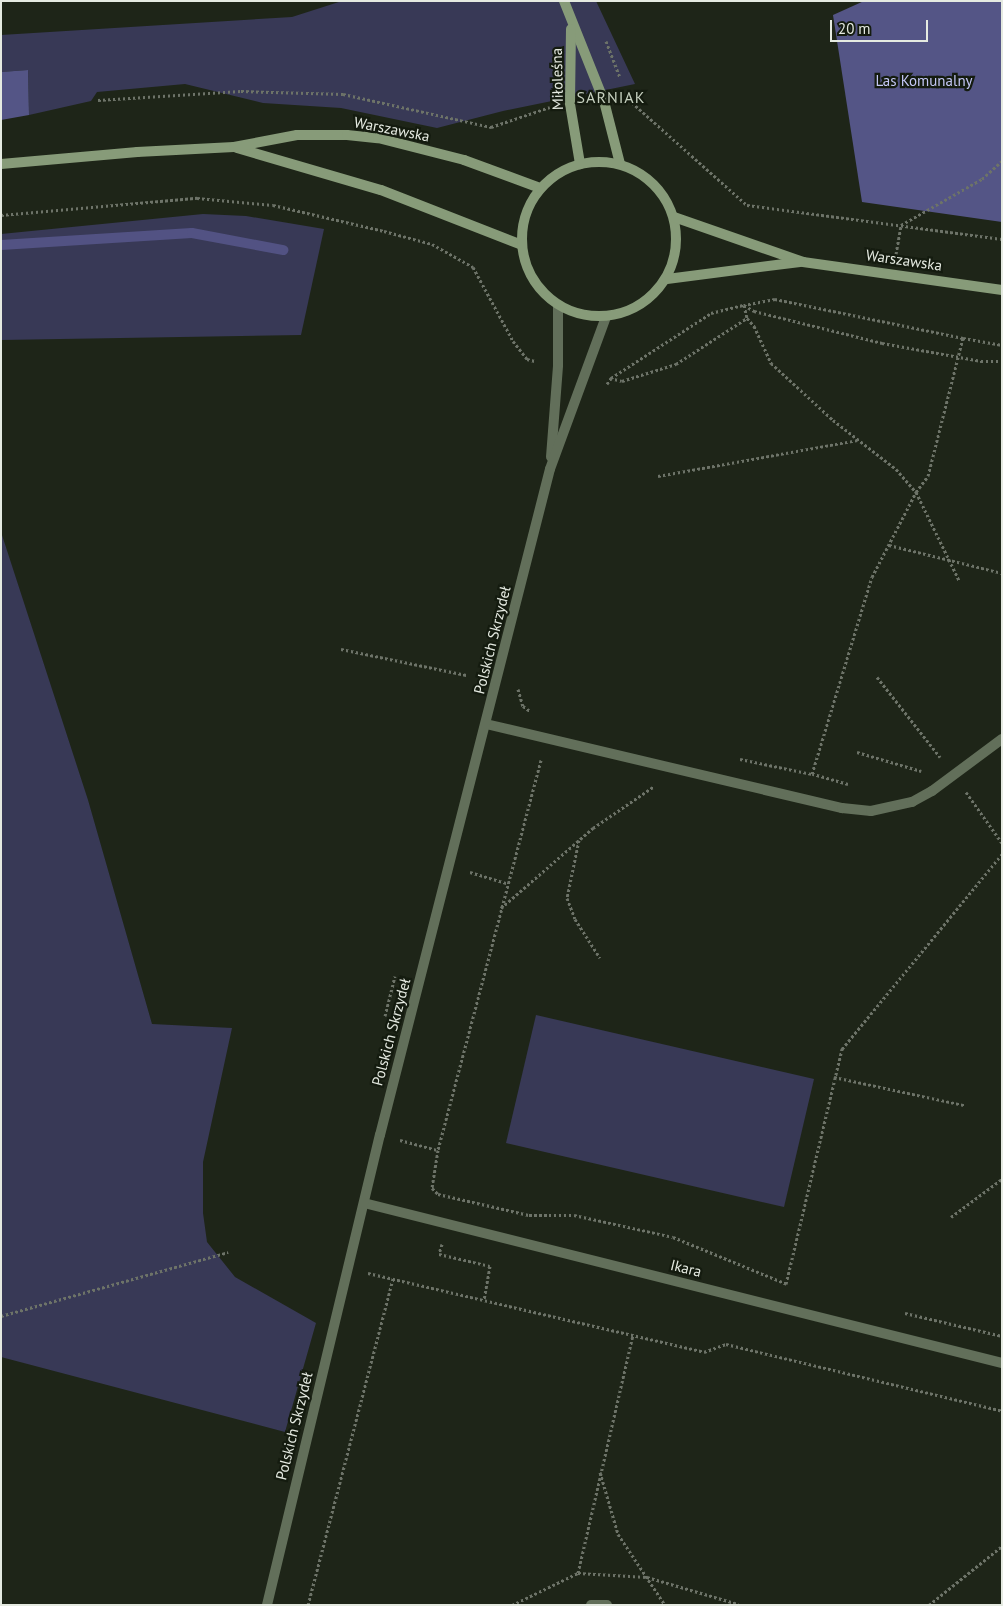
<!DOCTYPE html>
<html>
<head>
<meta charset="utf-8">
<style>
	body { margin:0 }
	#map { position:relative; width:1003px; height:1606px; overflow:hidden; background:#1e2518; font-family:"PT Sans",sans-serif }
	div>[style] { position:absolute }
	.green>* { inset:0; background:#383956 }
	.forest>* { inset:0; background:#545586 }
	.stream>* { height:10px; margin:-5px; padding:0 5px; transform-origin:5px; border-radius:5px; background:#525283 }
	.path>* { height:3px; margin-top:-1.5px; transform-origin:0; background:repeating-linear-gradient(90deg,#6d7368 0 2.5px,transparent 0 5px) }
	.lane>* { height:10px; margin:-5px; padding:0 5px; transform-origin:5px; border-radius:5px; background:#626f5a }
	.street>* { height:10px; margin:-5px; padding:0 5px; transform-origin:5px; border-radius:5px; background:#626f5a }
	.secondary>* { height:10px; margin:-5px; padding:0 5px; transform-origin:5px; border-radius:5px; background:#879b79 }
	.secondary>.ring { margin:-5px; padding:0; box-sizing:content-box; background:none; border:10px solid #879b79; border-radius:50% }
	span { translate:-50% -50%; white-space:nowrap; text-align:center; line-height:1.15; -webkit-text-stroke:4.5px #141b0f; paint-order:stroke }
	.street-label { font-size:15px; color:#e5eae1 }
	.park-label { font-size:15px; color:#c4c7f6 }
	.neighbourhood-label { font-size:16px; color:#c6d0bf; letter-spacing:1px }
	.frame { position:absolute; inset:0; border:2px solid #e5eae1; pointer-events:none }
	.scale { position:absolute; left:830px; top:20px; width:98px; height:22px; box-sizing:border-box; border:2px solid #e5eae1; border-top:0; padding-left:6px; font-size:15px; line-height:18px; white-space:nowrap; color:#e5eae1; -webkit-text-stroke:4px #141b0f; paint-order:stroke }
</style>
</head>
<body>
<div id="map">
	<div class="green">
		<i style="clip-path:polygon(342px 1px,596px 1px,635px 84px,503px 111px,437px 128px,341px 108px,263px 103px,185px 84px,97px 92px,91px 101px,29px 115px,28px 70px,1px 72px,1px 35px,292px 17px)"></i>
		<i style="clip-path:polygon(203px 214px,246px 216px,324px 229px,301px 335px,1px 340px,1px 234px)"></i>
		<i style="clip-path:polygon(1px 532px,88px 800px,152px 1024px,232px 1028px,203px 1162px,203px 1213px,207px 1242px,235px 1277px,316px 1323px,285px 1432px,1px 1357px)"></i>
		<i style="clip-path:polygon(536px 1015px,814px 1079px,784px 1207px,506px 1143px)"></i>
	</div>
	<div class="forest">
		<i style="clip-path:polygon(864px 1px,1002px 1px,1002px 222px,862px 202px,833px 15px)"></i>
		<i style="clip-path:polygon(28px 70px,29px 115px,1px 120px,1px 72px)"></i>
	</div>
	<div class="stream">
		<i style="left:1px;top:245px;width:191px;rotate:-3.6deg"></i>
		<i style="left:192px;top:233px;width:93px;rotate:10.6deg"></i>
	</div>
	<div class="path">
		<i style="left:606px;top:41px;width:39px;rotate:69deg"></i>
		<i style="left:628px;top:99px;width:159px;rotate:41.7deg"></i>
		<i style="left:747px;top:205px;width:257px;rotate:7.6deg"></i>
		<i style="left:98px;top:100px;width:143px;rotate:-3.6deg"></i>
		<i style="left:241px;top:91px;width:102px;rotate:1.7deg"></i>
		<i style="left:343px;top:94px;width:152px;rotate:12.6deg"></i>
		<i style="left:491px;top:127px;width:62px;rotate:-18.7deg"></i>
		<i style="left:1px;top:215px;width:197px;rotate:-5deg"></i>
		<i style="left:197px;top:198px;width:76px;rotate:5.3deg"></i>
		<i style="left:273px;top:205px;width:114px;rotate:13.2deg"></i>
		<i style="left:384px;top:231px;width:50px;rotate:15.2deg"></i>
		<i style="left:432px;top:244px;width:47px;rotate:29.3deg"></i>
		<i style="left:473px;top:267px;width:84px;rotate:61.6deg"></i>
		<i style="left:513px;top:341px;width:23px;rotate:52deg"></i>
		<i style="left:527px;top:359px;width:8px;rotate:14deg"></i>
		<i style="left:896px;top:254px;width:29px;rotate:-80deg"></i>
		<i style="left:901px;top:225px;width:93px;rotate:-29.6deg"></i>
		<i style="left:982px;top:179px;width:27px;rotate:-42deg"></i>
		<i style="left:963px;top:338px;width:40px;rotate:10deg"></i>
		<i style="left:610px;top:378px;width:12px;rotate:14deg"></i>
		<i style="left:622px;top:381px;width:57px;rotate:-17.5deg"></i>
		<i style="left:676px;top:364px;width:85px;rotate:-32.9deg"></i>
		<i style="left:607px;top:384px;width:7px;rotate:-56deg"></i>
		<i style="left:611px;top:378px;width:119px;rotate:-33deg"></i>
		<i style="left:711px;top:313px;width:34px;rotate:-14deg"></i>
		<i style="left:744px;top:305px;width:12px;rotate:31deg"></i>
		<i style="left:754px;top:311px;width:132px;rotate:14deg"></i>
		<i style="left:882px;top:343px;width:101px;rotate:10.3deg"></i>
		<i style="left:981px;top:361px;width:21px"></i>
		<i style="left:658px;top:476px;width:204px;rotate:-10.2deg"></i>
		<i style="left:889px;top:545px;width:116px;rotate:13.9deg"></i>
		<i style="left:341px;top:649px;width:128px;rotate:11.7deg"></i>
		<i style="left:877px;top:677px;width:102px;rotate:51.8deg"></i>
		<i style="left:518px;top:689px;width:18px;rotate:74deg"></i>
		<i style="left:523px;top:706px;width:9px;rotate:36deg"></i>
		<i style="left:857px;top:752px;width:67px;rotate:16.5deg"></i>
		<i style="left:740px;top:759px;width:74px;rotate:11.8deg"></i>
		<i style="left:541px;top:760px;width:403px;rotate:104.8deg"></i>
		<i style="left:438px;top:1150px;width:38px;rotate:99deg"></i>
		<i style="left:432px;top:1188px;width:8px;rotate:45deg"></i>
		<i style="left:438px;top:1194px;width:93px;rotate:13deg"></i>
		<i style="left:529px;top:1215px;width:45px"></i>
		<i style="left:574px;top:1215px;width:101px;rotate:12.5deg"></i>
		<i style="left:673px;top:1237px;width:123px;rotate:22.4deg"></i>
		<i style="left:848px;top:784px;width:37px;rotate:-164deg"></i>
		<i style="left:812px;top:774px;width:206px;rotate:-73.1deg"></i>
		<i style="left:872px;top:577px;width:96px;rotate:-62.6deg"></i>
		<i style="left:916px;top:492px;width:20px;rotate:-53deg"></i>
		<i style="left:928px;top:476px;width:142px;rotate:-75.8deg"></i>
		<i style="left:963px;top:338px;width:192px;rotate:-168.3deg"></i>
		<i style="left:775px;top:299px;width:32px;rotate:169deg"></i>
		<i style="left:744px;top:305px;width:13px;rotate:77deg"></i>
		<i style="left:747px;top:318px;width:11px;rotate:49deg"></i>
		<i style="left:754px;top:326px;width:41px;rotate:65.3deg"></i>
		<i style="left:771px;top:363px;width:84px;rotate:42.6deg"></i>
		<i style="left:833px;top:420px;width:80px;rotate:37.9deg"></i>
		<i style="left:896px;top:469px;width:30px;rotate:49deg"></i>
		<i style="left:916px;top:492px;width:98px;rotate:64deg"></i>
		<i style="left:966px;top:792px;width:62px;rotate:54.8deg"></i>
		<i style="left:579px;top:840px;width:59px;rotate:101.7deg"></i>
		<i style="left:567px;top:898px;width:22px;rotate:69deg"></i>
		<i style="left:575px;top:919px;width:46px;rotate:57.3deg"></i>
		<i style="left:470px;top:872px;width:39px;rotate:17deg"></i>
		<i style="left:501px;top:908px;width:122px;rotate:-41deg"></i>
		<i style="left:593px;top:828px;width:73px;rotate:-34.3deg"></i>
		<i style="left:385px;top:1016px;width:41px;rotate:-76deg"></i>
		<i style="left:834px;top:1077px;width:133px;rotate:12.2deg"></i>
		<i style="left:400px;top:1140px;width:39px;rotate:15deg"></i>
		<i style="left:951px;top:1217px;width:64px;rotate:-36.7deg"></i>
		<i style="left:442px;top:1244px;width:10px;rotate:107deg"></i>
		<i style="left:439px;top:1254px;width:52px;rotate:13.2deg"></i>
		<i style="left:490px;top:1266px;width:34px;rotate:100deg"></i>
		<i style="left:368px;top:1273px;width:345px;rotate:13.2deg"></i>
		<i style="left:704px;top:1352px;width:23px;rotate:-20deg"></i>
		<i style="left:726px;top:1344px;width:284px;rotate:13.6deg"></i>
		<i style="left:786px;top:1284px;width:242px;rotate:-76.6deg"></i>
		<i style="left:842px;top:1049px;width:252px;rotate:-50.6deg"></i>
		<i style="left:905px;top:1313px;width:100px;rotate:13.3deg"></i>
		<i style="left:1px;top:1316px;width:236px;rotate:-15.7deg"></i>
		<i style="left:600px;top:1472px;width:65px;rotate:73.8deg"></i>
		<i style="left:618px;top:1534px;width:85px;rotate:56.5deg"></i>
		<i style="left:578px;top:1573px;width:69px;rotate:3.3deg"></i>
		<i style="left:647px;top:1577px;width:95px;rotate:16.5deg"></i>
		<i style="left:308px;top:1605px;width:338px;rotate:-75.4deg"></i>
		<i style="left:512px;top:1605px;width:73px;rotate:-25.9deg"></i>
		<i style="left:578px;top:1573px;width:244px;rotate:-77deg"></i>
		<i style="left:929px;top:1605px;width:94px;rotate:-38.9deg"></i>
	</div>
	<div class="lane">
		<i style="left:486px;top:724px;width:366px;rotate:13.3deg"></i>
		<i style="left:842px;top:808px;width:29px;rotate:6deg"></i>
		<i style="left:871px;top:811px;width:42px;rotate:-12.4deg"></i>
		<i style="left:912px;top:802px;width:23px;rotate:-29deg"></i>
		<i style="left:932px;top:791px;width:87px;rotate:-36.6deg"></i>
	</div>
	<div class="street">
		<i style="left:551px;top:457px;width:92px;rotate:-85.6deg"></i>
		<i style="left:558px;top:365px;width:60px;rotate:-90deg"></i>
		<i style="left:364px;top:1203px;width:658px;rotate:14.08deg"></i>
		<i style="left:267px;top:1605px;width:483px;rotate:-76.5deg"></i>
		<i style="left:380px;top:1135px;width:687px;rotate:-75.68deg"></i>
		<i style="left:550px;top:469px;width:162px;rotate:-69.8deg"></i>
		<i style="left:591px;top:1605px;width:16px"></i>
	</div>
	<div class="secondary">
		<i style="left:564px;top:1px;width:108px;rotate:68.2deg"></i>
		<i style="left:604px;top:101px;width:65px;rotate:75.7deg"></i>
		<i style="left:571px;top:29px;width:75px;rotate:90.8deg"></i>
		<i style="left:570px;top:104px;width:61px;rotate:80.5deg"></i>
		<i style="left:237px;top:148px;width:150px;rotate:16.3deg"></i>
		<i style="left:381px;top:190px;width:151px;rotate:21.3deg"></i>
		<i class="ring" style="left:522px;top:162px;width:144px;height:144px"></i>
		<i style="left:1px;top:164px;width:137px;rotate:-5deg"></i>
		<i style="left:137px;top:152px;width:97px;rotate:-3deg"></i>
		<i style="left:234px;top:147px;width:64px;rotate:-10.8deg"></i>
		<i style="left:297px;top:135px;width:50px"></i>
		<i style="left:347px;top:135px;width:31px;rotate:6deg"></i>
		<i style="left:378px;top:138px;width:89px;rotate:14.3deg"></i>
		<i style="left:464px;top:160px;width:81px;rotate:20.2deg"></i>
		<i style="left:674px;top:217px;width:137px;rotate:19.2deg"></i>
		<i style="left:803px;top:262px;width:201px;rotate:8deg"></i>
		<i style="left:667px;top:279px;width:134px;rotate:-7.3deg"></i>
	</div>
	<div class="street-label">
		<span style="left:557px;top:79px;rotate:-91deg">Miłoleśna</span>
		<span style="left:392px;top:129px;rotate:11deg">Warszawska</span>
		<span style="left:904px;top:260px;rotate:8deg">Warszawska</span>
		<span style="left:492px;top:640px;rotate:-76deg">Polskich Skrzydeł</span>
		<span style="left:391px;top:1032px;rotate:-75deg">Polskich Skrzydeł</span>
		<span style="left:686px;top:1268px;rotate:14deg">Ikara</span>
		<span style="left:294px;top:1426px;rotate:-76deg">Polskich Skrzydeł</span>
	</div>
	<div class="park-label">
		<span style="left:924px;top:81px">Las Komunalny</span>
	</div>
	<div class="neighbourhood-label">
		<span style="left:611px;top:97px">SARNIAK</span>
	</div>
	<div class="frame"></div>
	<div class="scale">20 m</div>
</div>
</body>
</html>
